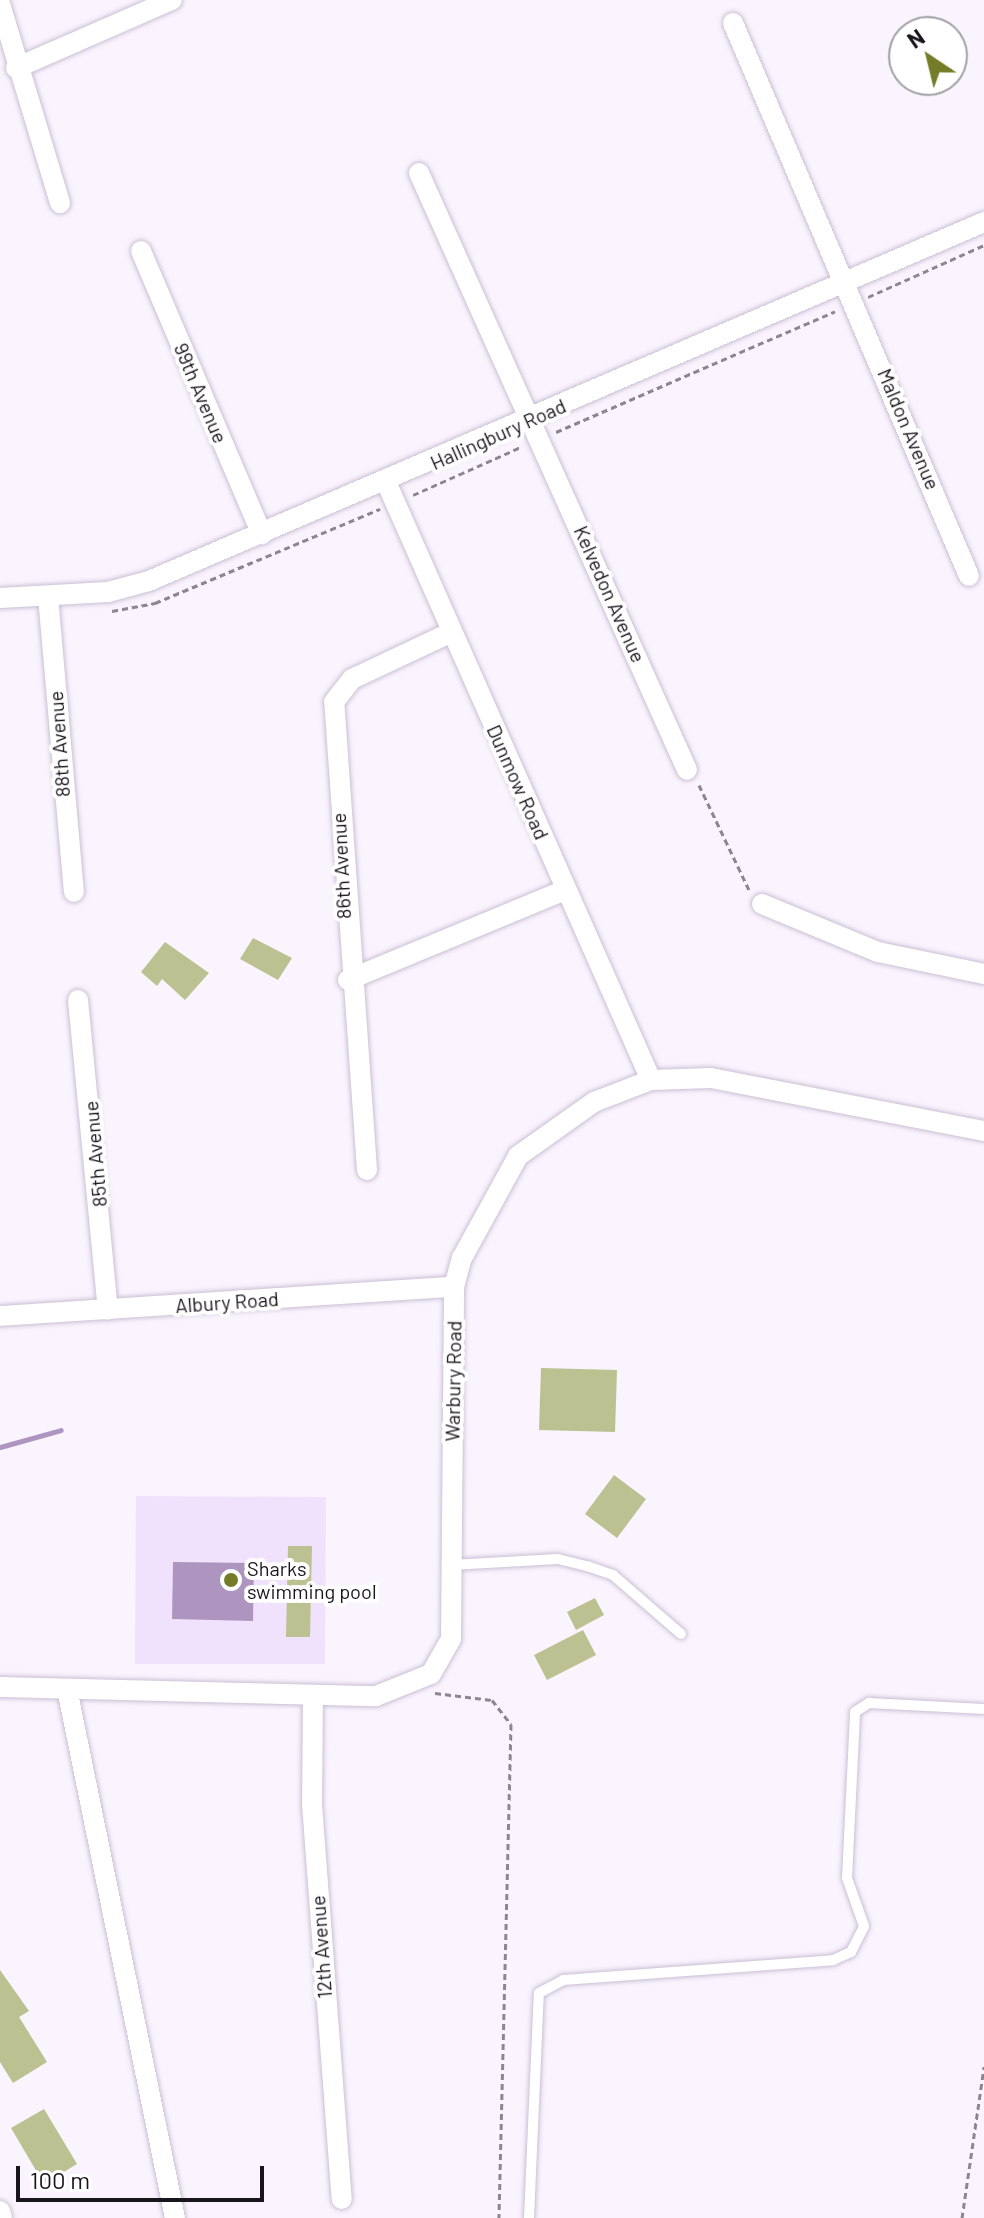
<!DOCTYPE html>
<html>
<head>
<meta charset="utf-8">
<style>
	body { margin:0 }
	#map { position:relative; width:984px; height:2218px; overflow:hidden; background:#f9f4fd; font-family:Barlow,sans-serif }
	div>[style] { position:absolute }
	.green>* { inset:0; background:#f0e2fc }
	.water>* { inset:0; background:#ad95c0 }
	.stream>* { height:5px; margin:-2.5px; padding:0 2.5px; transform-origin:2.5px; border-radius:2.5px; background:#ad95c0 }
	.building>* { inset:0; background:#bbc190 }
	.path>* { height:3px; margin-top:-1.5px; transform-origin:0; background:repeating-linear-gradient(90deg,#8c878f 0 6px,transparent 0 10px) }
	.roads { filter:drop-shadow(0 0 2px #cabfd4) drop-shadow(0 0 2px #cabfd4) }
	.service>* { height:10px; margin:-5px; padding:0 5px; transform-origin:5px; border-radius:5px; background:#fff }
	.minor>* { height:20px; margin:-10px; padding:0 10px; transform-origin:10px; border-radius:10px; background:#fff }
	.dots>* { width:22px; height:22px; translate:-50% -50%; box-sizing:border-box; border:4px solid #fff; border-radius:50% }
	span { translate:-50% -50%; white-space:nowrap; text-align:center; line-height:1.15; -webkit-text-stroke:8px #fff; paint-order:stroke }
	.street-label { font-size:20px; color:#19151c }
	.poi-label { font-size:20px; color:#19151c }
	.left { translate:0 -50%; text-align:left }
	.north { position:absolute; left:888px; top:16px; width:80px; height:80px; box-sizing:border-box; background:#fff; border:2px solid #a3a1a4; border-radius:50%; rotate:325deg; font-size:22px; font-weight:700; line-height:32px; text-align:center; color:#19151c }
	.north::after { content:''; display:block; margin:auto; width:28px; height:36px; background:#757c27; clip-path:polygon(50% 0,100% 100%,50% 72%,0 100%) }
	.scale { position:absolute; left:16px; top:2166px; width:248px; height:36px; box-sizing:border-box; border:4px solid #19151c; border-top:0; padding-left:10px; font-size:24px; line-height:28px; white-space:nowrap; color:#19151c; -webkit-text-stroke:6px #fff; paint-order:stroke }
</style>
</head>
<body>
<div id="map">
	<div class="green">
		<i style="clip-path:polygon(136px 1496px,326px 1497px,325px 1664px,135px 1664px)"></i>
	</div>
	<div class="water">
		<i style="clip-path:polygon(173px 1562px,254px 1563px,253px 1621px,172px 1619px)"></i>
	</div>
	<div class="stream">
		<i style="left:0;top:1447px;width:63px;rotate:-15.6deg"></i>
	</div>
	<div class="building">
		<i style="clip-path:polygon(253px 938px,292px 958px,278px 980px,240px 959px)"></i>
		<i style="clip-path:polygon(165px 942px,209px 973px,185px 1000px,162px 979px,157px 986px,141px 972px)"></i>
		<i style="clip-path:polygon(541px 1368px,617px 1370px,615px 1432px,539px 1430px)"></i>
		<i style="clip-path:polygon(614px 1475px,646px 1499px,617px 1538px,585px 1514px)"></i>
		<i style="clip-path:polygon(288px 1546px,312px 1546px,310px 1637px,286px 1637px)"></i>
		<i style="clip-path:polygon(595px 1598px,604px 1615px,576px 1630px,567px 1612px)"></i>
		<i style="clip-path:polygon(583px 1630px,596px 1655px,547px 1680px,534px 1655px)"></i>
		<i style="clip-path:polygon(0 1970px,29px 2011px,19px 2017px,47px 2062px,13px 2083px,0 2062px)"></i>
		<i style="clip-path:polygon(44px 2109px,77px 2164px,44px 2184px,11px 2128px)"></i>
	</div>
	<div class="path">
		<i style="left:868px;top:297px;width:127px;rotate:-24.1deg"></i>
		<i style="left:556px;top:432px;width:304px;rotate:-23.4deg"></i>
		<i style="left:413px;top:495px;width:120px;rotate:-24deg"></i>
		<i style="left:112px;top:611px;width:44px;rotate:-10.5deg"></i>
		<i style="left:155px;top:603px;width:244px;rotate:-22.7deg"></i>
		<i style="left:699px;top:785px;width:116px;rotate:64.5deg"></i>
		<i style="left:435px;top:1693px;width:57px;rotate:7deg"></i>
		<i style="left:492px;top:1700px;width:31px;rotate:52deg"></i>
		<i style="left:511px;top:1724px;width:494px;rotate:91.4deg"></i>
		<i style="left:962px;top:2218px;width:153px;rotate:-81.7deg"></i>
	</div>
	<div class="roads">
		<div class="service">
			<i style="left:451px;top:1565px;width:107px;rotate:-3.2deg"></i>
			<i style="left:558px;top:1559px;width:30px;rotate:14deg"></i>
			<i style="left:587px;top:1566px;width:28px;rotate:19deg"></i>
			<i style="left:613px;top:1575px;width:90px;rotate:40.9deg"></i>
			<i style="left:529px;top:2218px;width:225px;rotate:-87.5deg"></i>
			<i style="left:539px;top:1993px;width:27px;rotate:-28deg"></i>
			<i style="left:563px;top:1980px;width:271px;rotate:-4.2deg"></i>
			<i style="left:833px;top:1960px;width:20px;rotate:-24deg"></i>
			<i style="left:851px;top:1952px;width:29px;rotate:-63deg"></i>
			<i style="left:864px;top:1926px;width:51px;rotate:-109.5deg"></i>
			<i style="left:847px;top:1878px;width:166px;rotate:-87.2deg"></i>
			<i style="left:855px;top:1712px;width:17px;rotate:-33deg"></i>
			<i style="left:869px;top:1703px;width:115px;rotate:3deg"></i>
		</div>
		<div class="minor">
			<i style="left:0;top:4px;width:208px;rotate:73.2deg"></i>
			<i style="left:733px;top:23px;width:601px;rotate:66.89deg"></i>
			<i style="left:16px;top:68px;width:170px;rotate:-23.6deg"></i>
			<i style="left:419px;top:173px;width:654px;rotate:65.82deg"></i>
			<i style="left:141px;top:251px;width:308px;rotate:66.9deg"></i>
			<i style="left:387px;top:484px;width:652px;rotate:66.11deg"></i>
			<i style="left:48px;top:596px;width:297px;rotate:85deg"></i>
			<i style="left:0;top:598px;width:108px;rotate:-3.2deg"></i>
			<i style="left:108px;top:592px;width:42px;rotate:-15deg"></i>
			<i style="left:149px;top:581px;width:909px;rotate:-23.26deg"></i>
			<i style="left:762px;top:904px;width:126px;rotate:22.5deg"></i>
			<i style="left:878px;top:952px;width:108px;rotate:11.7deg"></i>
			<i style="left:348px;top:980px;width:235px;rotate:-22.5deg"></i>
			<i style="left:78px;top:1000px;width:311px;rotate:84.5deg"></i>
			<i style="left:367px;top:1170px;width:469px;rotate:-94deg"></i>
			<i style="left:334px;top:702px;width:29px;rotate:-52deg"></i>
			<i style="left:352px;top:679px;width:110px;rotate:-25.2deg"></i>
			<i style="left:0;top:1316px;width:455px;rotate:-3.7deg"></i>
			<i style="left:0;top:1687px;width:376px;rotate:1.4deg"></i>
			<i style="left:376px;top:1696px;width:59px;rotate:-21.8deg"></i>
			<i style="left:431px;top:1674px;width:40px;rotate:-60.3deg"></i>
			<i style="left:451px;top:1639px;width:352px;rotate:-89.5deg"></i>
			<i style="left:454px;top:1287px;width:30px;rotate:-75deg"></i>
			<i style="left:462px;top:1258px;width:116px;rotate:-61.2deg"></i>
			<i style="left:518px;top:1156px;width:93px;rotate:-35.4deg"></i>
			<i style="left:594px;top:1102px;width:61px;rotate:-21.1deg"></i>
			<i style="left:651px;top:1080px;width:60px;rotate:-1.9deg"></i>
			<i style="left:711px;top:1078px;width:278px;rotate:11deg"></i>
			<i style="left:67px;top:1689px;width:540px;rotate:78.46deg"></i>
			<i style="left:313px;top:1695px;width:109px;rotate:90.5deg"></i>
			<i style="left:312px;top:1804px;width:396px;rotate:85.7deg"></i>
			<i style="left:0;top:2211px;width:7px;rotate:74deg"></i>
		</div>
	</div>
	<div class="dots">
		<i style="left:231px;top:1580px;background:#757c27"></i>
	</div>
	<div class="street-label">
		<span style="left:201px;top:393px;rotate:67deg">99th Avenue</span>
		<span style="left:909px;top:429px;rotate:67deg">Maldon Avenue</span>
		<span style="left:498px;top:434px;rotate:-24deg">Hallingbury Road</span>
		<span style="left:610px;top:594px;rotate:66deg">Kelvedon Avenue</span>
		<span style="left:59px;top:744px;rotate:-94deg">88th Avenue</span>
		<span style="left:518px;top:782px;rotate:66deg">Dunmow Road</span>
		<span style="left:341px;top:866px;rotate:-93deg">86th Avenue</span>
		<span style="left:95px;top:1154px;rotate:-95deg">85th Avenue</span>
		<span style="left:227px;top:1302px;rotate:-4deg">Albury Road</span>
		<span style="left:453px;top:1381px;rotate:-89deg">Warbury Road</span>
		<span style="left:321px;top:1947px;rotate:-94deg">12th Avenue</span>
	</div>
	<div class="poi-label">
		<span class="left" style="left:247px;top:1580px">Sharks<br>swimming pool</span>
	</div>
	<div class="north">N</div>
	<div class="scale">100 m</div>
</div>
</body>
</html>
